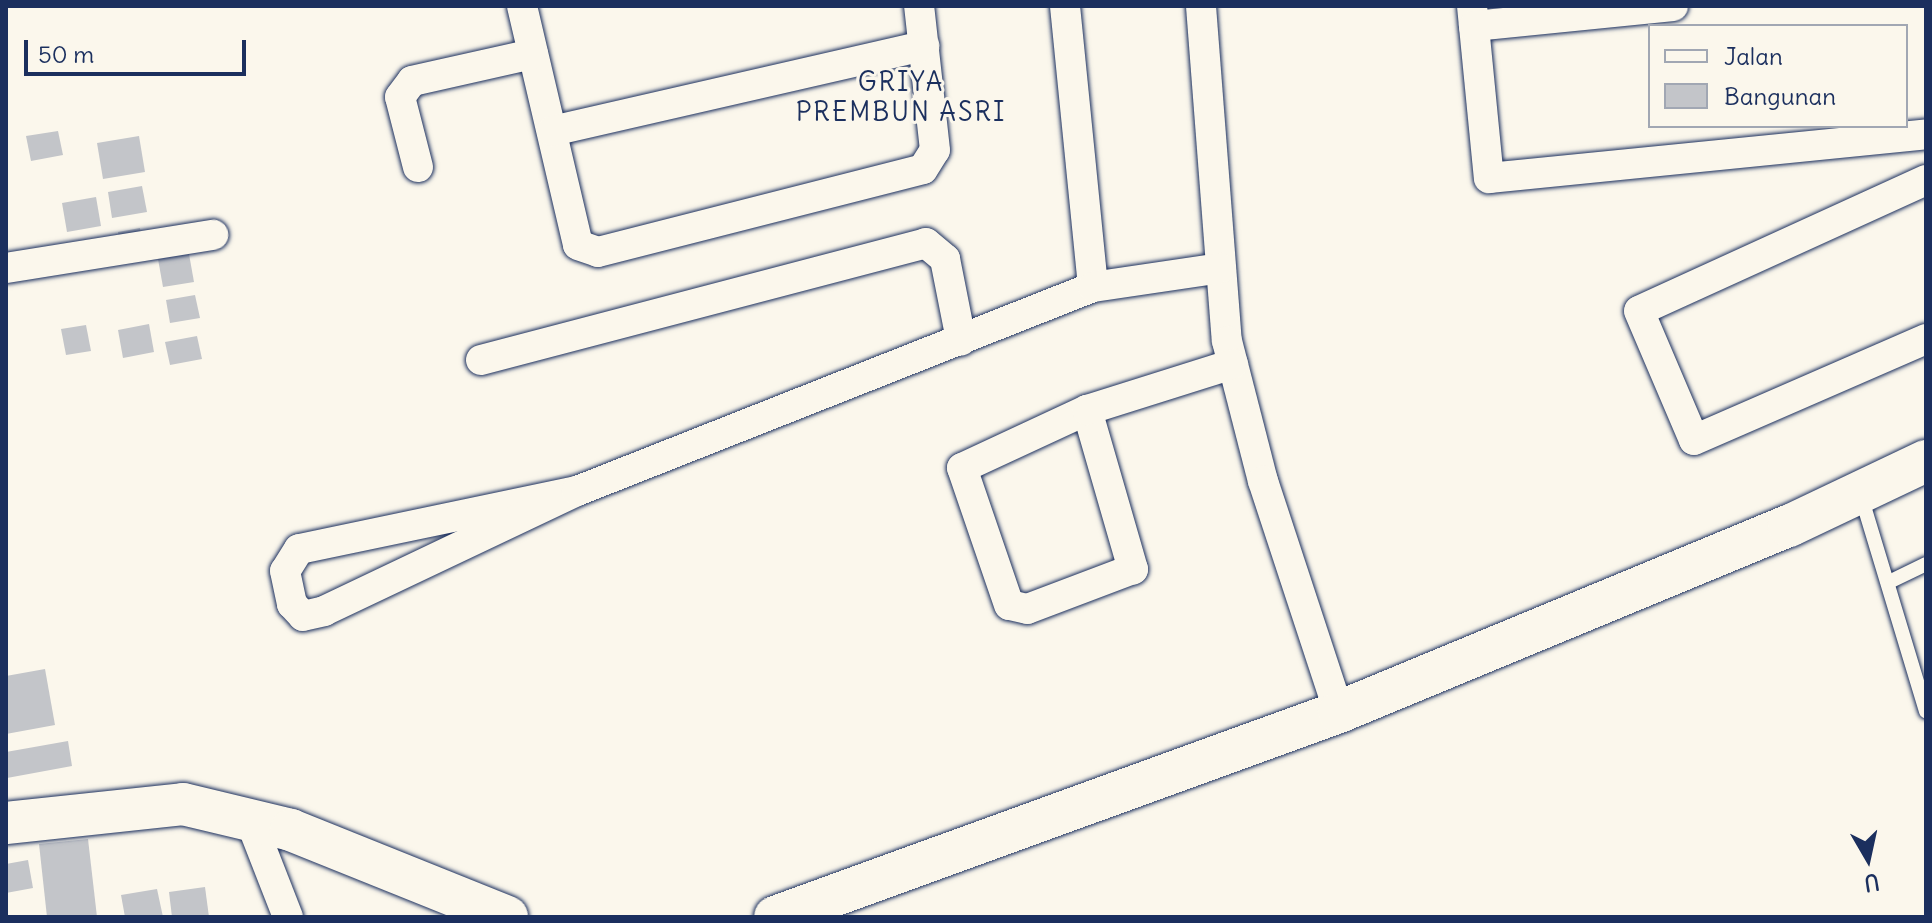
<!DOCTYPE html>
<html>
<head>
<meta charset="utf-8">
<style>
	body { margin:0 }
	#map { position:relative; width:1932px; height:923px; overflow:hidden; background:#fbf7ec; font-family:Delius,sans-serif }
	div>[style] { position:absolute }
	.building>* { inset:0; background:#c3c5c9 }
	.roads { filter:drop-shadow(0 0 2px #1b2f5e) drop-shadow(0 0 2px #1b2f5e) }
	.lane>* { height:14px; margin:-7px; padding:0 7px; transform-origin:7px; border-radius:7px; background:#fbf7ec }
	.street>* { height:30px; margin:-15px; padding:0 15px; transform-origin:15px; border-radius:15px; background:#fbf7ec }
	.secondary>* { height:42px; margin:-21px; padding:0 21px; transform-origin:21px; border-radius:21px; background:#fbf7ec }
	span { translate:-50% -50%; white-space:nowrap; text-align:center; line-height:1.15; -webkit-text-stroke:6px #fbf7ec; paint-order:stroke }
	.neighbourhood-label { font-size:26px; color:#1b2f5e; letter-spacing:2px }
	.frame { position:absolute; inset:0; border:8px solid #1b2f5e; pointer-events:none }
	.legend { position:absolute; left:1648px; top:24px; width:260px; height:104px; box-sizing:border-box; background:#fbf7ec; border:2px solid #a1a7b3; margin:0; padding:10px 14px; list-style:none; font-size:24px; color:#1b2f5e }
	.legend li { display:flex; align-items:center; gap:16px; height:40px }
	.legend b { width:40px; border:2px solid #a1a7b3 }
	.north { position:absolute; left:1828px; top:819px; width:80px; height:80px; -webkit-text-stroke:6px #fbf7ec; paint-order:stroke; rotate:171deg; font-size:22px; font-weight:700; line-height:32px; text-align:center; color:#1b2f5e }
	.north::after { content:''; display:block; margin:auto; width:28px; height:36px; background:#1b2f5e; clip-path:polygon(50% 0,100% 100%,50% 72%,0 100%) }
	.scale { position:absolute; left:24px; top:40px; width:222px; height:36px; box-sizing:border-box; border:4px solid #1b2f5e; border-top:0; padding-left:10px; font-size:24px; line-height:28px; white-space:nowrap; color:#1b2f5e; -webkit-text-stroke:6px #fbf7ec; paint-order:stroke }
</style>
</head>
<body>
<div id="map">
	<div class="building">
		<i style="clip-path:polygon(58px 131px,63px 155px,31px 161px,26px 136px)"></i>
		<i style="clip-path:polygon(139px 136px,145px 172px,103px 179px,97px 143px)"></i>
		<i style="clip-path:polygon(142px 186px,147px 212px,112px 218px,108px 192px)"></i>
		<i style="clip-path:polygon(96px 197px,101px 226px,67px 232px,62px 203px)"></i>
		<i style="clip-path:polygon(140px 228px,142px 243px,120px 247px,118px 232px)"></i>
		<i style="clip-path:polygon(189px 254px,194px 282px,163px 287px,158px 259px)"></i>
		<i style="clip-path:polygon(195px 295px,200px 318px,170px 323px,166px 300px)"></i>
		<i style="clip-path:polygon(149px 324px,154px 352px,123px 358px,118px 330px)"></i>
		<i style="clip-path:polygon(86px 325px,91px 351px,66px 355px,61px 329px)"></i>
		<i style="clip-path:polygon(197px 336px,202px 359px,170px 365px,165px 342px)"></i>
		<i style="clip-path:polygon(45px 669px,55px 725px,6px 734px,6px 676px)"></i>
		<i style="clip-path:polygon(68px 741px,72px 766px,7px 778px,6px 752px)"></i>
		<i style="clip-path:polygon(88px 839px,97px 917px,47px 917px,39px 844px)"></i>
		<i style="clip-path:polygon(28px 860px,33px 888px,6px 893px,6px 864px)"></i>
		<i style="clip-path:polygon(205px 887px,209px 917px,172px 917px,169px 892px)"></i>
		<i style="clip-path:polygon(157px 889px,163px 917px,125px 917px,121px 895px)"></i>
	</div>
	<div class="roads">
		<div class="lane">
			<i style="left:1861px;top:496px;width:225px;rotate:73.2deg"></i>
			<i style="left:1889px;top:582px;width:41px;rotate:-25.9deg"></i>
		</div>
		<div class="street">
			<i style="left:522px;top:6px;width:245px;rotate:76.8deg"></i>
			<i style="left:578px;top:245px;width:21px;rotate:19deg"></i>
			<i style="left:598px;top:252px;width:335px;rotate:-14.3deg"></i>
			<i style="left:923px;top:169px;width:22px;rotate:-58deg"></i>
			<i style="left:935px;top:150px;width:145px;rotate:-96.3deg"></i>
			<i style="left:1065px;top:6px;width:282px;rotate:84.3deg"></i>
			<i style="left:1201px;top:6px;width:336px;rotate:85.6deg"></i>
			<i style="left:1227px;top:341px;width:145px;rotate:75.6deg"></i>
			<i style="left:1263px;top:481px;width:243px;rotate:71.8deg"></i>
			<i style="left:1472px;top:6px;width:173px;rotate:84.4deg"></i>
			<i style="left:1489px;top:178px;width:439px;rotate:-5.7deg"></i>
			<i style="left:1474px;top:26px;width:200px;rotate:-5.7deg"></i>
			<i style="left:552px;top:131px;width:382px;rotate:-12.9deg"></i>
			<i style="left:418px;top:167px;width:72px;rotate:-104.4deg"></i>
			<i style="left:400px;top:97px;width:20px;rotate:-53deg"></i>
			<i style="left:412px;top:81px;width:124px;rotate:-12.6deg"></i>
			<i style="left:1926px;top:180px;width:315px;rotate:155.5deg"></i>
			<i style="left:1639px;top:311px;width:140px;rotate:66.9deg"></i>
			<i style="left:1694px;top:440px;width:253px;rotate:-23.5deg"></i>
			<i style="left:6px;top:268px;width:210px;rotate:-9.1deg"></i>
			<i style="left:481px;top:360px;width:460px;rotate:-14.7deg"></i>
			<i style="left:926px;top:243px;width:25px;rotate:40deg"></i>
			<i style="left:945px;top:259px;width:83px;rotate:78.8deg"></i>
			<i style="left:1087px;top:410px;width:166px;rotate:73.9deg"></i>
			<i style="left:1133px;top:569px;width:113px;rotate:159.3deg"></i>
			<i style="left:1027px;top:609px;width:18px;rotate:-167deg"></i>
			<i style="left:1009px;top:605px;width:145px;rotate:-108.9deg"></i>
			<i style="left:962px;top:468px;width:138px;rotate:-24.9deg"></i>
			<i style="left:1087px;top:410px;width:153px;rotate:-17.5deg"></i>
			<i style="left:577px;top:491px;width:284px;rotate:168.2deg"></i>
			<i style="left:299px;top:549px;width:26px;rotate:122deg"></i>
			<i style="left:285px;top:571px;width:34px;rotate:78deg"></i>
			<i style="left:292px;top:604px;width:16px;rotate:47deg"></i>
			<i style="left:303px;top:616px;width:22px;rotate:-13deg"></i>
			<i style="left:324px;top:611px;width:280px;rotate:-25.4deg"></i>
			<i style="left:577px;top:491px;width:555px;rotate:-21.57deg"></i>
			<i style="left:1093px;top:287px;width:129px;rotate:-8.4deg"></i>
			<i style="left:249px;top:817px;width:107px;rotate:68.7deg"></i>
		</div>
		<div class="secondary">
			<i style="left:6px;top:823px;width:178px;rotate:-6.1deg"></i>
			<i style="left:183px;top:804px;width:111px;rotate:13.5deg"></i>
			<i style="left:291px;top:830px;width:233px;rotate:21.9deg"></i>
			<i style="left:775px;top:917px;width:600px;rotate:-19.97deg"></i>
			<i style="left:1339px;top:712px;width:487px;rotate:-22.5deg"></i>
			<i style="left:1789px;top:526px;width:152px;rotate:-25.4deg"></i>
		</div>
	</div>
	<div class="neighbourhood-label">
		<span style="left:901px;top:97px">GRIYA<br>PREMBUN ASRI</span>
	</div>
	<div class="frame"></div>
	<ul class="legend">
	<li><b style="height:10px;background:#fbf7ec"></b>Jalan</li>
	<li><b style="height:22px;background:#c3c5c9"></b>Bangunan</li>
	</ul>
	<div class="north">U</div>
	<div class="scale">50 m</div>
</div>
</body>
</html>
